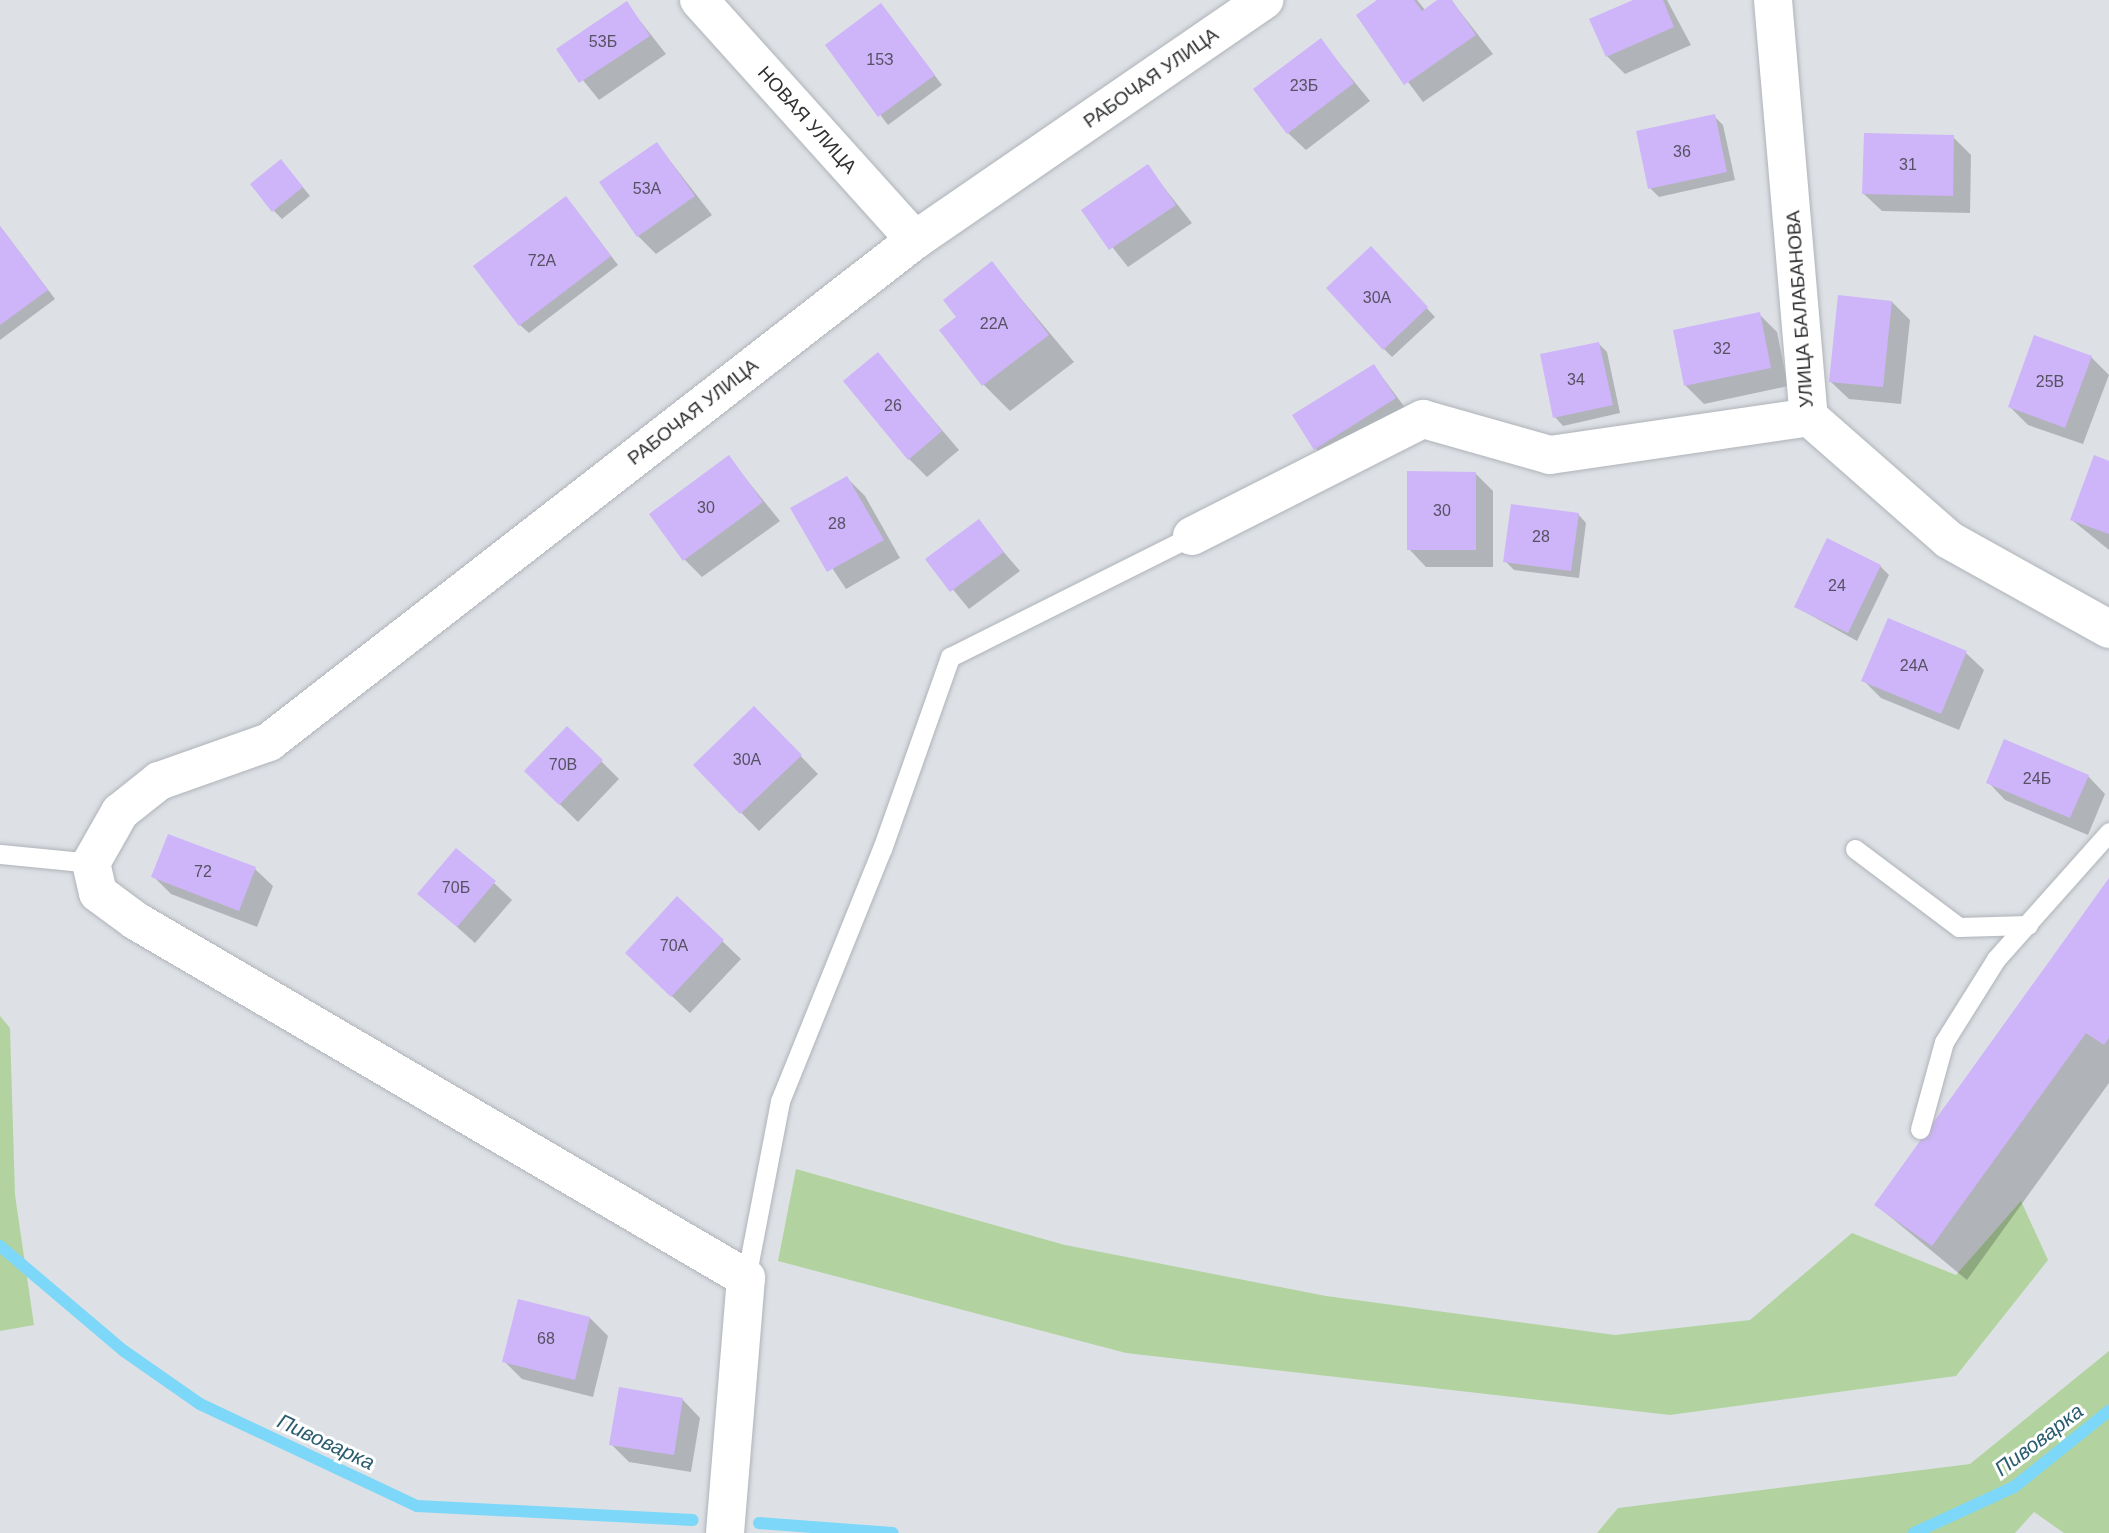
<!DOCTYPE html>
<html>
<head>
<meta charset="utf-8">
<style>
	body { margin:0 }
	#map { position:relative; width:2109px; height:1533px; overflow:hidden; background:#dde1e6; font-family:Arial,sans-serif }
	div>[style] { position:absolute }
	.green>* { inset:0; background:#b2d39f }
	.shadow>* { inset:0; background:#0003 }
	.stream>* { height:12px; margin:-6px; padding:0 6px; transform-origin:6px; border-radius:6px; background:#7cd7f8 }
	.building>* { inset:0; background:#ceb4f8 }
	.roads { filter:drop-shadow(0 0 2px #afb3b8) drop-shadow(0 0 2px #afb3b8) }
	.service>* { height:19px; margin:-9.5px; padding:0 9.5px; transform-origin:9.5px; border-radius:9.5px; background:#fff }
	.minor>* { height:38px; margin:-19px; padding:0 19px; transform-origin:19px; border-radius:19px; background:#fff }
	span { translate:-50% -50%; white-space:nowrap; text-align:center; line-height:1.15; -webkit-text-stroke:6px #fff; paint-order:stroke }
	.number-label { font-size:16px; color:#575164 }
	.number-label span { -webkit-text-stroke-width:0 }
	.street-label { font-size:19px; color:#2f3032 }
	.water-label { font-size:21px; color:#2a5d6f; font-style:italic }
</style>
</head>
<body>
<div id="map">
	<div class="green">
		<i style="clip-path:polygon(0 1016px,10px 1028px,15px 1195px,34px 1325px,0 1331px)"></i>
		<i style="clip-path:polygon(796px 1169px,1065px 1245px,1326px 1296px,1615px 1335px,1750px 1320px,1852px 1233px,1956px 1275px,2021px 1201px,2048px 1260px,1956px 1376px,1670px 1415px,1126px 1353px,778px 1261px)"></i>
		<i style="clip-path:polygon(2109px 1351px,2109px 1533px,2064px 1533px,2034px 1512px,2015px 1533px,1597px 1533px,1618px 1508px,1970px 1464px)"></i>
	</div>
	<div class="shadow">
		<i style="clip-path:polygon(1380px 0,1417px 0,1425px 10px,1451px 0,1493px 54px,1423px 102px,1358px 15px)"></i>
		<i style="clip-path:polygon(1637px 0,1667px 0,1691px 45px,1625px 74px,1607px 56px)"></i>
		<i style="clip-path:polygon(626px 3px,666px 54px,599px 100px,558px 49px)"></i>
		<i style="clip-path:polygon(881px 5px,942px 85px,888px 125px,827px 45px)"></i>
		<i style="clip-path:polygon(1321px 41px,1370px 101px,1306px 150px,1288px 133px)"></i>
		<i style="clip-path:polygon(1714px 116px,1723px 125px,1735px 180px,1659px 197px,1650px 188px)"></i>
		<i style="clip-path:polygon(1953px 137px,1971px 155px,1970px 213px,1882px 211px,1864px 194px)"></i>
		<i style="clip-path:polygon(657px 144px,712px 215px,656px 254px,638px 236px)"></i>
		<i style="clip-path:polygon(1147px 166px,1192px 223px,1128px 267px,1083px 210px)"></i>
		<i style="clip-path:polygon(289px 170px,310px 196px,282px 219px,274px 211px)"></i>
		<i style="clip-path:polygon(574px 207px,618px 265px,529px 333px,520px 325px)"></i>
		<i style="clip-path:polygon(0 226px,55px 299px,0 340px)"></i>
		<i style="clip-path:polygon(1380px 257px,1435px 317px,1392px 357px,1384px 349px)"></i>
		<i style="clip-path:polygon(992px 264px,1074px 362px,1010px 411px,984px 385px,959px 318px)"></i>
		<i style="clip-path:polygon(1892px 302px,1910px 320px,1901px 404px,1849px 399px,1831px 382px)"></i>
		<i style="clip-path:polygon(1759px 314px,1777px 332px,1788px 386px,1704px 404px,1686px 386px,1675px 332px)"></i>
		<i style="clip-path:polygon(1598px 343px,1607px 352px,1620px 413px,1563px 426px,1555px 417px)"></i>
		<i style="clip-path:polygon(878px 355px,959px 450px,927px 477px,909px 459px)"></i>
		<i style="clip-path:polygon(2091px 357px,2109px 375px,2083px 444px,2028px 425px,2010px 407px)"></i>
		<i style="clip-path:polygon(1374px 366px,1412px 417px,1333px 467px,1316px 449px)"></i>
		<i style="clip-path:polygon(729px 458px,780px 521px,702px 577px,684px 559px)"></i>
		<i style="clip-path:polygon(2109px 463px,2109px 550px,2072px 520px)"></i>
		<i style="clip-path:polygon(1475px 473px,1493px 491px,1493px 567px,1426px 567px,1409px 549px)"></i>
		<i style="clip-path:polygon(847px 478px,865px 496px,900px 558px,846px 589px,793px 509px)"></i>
		<i style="clip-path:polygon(1578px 514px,1586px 523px,1579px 578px,1514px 570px,1505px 561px)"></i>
		<i style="clip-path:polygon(978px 522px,1020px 571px,969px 609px,928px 559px)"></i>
		<i style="clip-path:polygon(1880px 566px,1889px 575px,1857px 641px,1796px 607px)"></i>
		<i style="clip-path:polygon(1966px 653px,1984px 670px,1959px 730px,1881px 698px,1863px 680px)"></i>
		<i style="clip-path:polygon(754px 708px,818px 774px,759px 831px,695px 765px)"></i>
		<i style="clip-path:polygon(601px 761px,619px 779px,578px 822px,526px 771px)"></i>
		<i style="clip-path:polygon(2088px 776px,2105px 794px,2088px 835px,2005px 800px,1988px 782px)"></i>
		<i style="clip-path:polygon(255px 869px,273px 886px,257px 927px,171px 894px,153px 876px)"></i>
		<i style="clip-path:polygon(2109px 881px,2109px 1083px,1967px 1280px,1876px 1205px)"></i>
		<i style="clip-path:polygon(494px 883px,512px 900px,475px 943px,420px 894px)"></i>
		<i style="clip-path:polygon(677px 898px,741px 959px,690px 1013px,645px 971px)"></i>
		<i style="clip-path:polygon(590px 1318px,608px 1336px,593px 1397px,522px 1379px,504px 1361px)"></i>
		<i style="clip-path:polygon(683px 1400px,700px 1418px,691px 1472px,629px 1462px,611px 1444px)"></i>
	</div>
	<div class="stream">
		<i style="left:0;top:1246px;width:162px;rotate:40.3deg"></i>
		<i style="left:124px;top:1351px;width:93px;rotate:34.9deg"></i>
		<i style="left:200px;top:1404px;width:240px;rotate:25.2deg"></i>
		<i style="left:417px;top:1506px;width:276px;rotate:2.9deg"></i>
		<i style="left:759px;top:1523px;width:134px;rotate:4.3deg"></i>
		<i style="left:1914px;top:1533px;width:110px;rotate:-24.7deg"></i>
		<i style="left:2014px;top:1487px;width:122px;rotate:-38.7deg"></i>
	</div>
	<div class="building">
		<i style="clip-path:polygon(1377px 0,1414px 0,1422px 11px,1437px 0,1452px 0,1476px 35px,1404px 85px,1356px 15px)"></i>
		<i style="clip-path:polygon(1633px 0,1663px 0,1674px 27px,1606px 57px,1589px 19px)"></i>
		<i style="clip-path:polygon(627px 1px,650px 36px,579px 83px,556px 49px)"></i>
		<i style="clip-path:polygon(881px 3px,935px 75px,878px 117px,825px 45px)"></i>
		<i style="clip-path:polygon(1321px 38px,1354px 83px,1287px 134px,1253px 89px)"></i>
		<i style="clip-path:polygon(1715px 114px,1727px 172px,1648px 189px,1636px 131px)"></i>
		<i style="clip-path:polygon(1864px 133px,1954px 135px,1953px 196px,1862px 194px)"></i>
		<i style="clip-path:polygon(657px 142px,695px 196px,637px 237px,599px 182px)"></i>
		<i style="clip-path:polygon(281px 159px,303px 187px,272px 212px,250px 184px)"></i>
		<i style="clip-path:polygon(1148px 164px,1176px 205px,1109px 250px,1081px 210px)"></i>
		<i style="clip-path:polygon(566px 196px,611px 256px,519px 326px,473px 266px)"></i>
		<i style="clip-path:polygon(0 226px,48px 290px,0 325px)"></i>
		<i style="clip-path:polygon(1371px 246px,1428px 307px,1383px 350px,1326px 288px)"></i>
		<i style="clip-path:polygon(992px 261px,1049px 335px,982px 386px,939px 330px,956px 317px,943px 300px)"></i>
		<i style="clip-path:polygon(1838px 295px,1892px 301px,1883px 387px,1829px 382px)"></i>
		<i style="clip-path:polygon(1760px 312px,1771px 368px,1684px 386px,1673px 330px)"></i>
		<i style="clip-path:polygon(2034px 335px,2092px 356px,2065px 428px,2008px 407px)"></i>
		<i style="clip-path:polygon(1599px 342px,1613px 405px,1553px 418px,1540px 354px)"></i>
		<i style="clip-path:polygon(878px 352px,942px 431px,908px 460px,843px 381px)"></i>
		<i style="clip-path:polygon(1374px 364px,1396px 398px,1314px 450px,1292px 415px)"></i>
		<i style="clip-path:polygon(729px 455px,763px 502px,683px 561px,649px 514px)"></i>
		<i style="clip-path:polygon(2094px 455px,2109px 461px,2109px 534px,2070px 520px)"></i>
		<i style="clip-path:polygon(1407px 471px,1476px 472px,1476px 550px,1407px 550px)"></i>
		<i style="clip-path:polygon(847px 476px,884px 540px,827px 572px,790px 508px)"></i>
		<i style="clip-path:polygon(1511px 504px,1579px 513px,1571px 571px,1503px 562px)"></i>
		<i style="clip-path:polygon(979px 519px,1004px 552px,950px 592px,925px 559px)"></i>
		<i style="clip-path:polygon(1827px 538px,1881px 565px,1848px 633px,1794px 607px)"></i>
		<i style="clip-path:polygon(1888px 618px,1967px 651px,1941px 714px,1861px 681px)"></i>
		<i style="clip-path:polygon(754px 706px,802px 755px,740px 814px,693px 765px)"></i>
		<i style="clip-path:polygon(567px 726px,603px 760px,559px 805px,524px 771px)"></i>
		<i style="clip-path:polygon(2004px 739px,2089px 775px,2070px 818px,1986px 783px)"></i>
		<i style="clip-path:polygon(168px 834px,256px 867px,239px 911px,151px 877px)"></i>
		<i style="clip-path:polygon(456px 848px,496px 881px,457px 927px,417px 894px)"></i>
		<i style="clip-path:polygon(2109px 878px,2109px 1038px,2104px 1045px,2086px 1033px,1932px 1246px,1874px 1205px)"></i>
		<i style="clip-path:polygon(677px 896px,724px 940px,671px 997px,625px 953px)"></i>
		<i style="clip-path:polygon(518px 1299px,590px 1317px,575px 1380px,502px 1362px)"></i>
		<i style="clip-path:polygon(619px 1387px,683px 1398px,674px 1455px,609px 1445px)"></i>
	</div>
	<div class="roads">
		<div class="service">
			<i style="left:1855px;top:849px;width:130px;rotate:36.9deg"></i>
			<i style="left:1959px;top:927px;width:69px;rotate:-1.7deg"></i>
			<i style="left:0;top:854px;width:91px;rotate:5.6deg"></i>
			<i style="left:1920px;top:1129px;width:90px;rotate:-74.6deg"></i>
			<i style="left:1944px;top:1042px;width:98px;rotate:-57.9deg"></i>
			<i style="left:1996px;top:959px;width:170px;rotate:-48.3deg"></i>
			<i style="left:746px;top:1278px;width:180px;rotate:-79.1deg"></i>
			<i style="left:780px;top:1101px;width:272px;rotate:-68deg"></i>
			<i style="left:882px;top:849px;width:204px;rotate:-70.5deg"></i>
			<i style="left:950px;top:657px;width:271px;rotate:-26.6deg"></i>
		</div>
		<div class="minor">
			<i style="left:699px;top:0;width:323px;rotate:48deg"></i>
			<i style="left:1773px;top:0;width:419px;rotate:85.1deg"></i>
			<i style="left:1809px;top:417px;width:186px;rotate:41.3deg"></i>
			<i style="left:1949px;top:540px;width:183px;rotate:29.1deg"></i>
			<i style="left:1192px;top:536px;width:259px;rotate:-26.9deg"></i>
			<i style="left:1423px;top:419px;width:132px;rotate:15.8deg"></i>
			<i style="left:1550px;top:455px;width:262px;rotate:-8.3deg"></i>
			<i style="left:725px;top:1533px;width:256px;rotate:-85.3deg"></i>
			<i style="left:746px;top:1278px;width:707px;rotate:-149.66deg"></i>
			<i style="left:136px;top:921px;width:47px;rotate:-143.6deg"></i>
			<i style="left:98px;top:893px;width:31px;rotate:-103deg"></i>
			<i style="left:91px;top:863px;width:59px;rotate:-60.4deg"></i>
			<i style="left:120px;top:812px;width:50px;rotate:-38.5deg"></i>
			<i style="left:159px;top:781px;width:117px;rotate:-19.5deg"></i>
			<i style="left:269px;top:742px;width:818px;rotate:-37.85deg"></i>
			<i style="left:915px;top:240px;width:424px;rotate:-34.5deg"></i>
		</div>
	</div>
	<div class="number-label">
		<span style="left:603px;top:42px">53Б</span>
		<span style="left:880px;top:60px">15З</span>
		<span style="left:1304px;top:86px">23Б</span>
		<span style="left:1682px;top:152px">36</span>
		<span style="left:1908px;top:165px">31</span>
		<span style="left:647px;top:189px">53А</span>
		<span style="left:542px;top:261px">72А</span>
		<span style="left:1377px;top:298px">30А</span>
		<span style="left:994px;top:324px">22А</span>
		<span style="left:1722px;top:349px">32</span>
		<span style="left:1576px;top:380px">34</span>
		<span style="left:2050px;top:382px">25В</span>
		<span style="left:893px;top:406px">26</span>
		<span style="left:706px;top:508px">30</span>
		<span style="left:1442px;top:511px">30</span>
		<span style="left:837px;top:524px">28</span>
		<span style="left:1541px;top:537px">28</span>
		<span style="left:1837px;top:586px">24</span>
		<span style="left:1914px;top:666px">24А</span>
		<span style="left:747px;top:760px">30А</span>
		<span style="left:563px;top:765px">70В</span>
		<span style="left:2037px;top:779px">24Б</span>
		<span style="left:203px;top:872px">72</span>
		<span style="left:456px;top:888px">70Б</span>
		<span style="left:674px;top:946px">70А</span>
		<span style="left:546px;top:1339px">68</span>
	</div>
	<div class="street-label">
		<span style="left:1151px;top:78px;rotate:-35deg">РАБОЧАЯ УЛИЦА</span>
		<span style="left:807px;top:120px;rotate:48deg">НОВАЯ УЛИЦА</span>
		<span style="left:1800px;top:309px;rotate:-94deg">УЛИЦА БАЛАБАНОВА</span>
		<span style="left:693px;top:412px;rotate:-38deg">РАБОЧАЯ УЛИЦА</span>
	</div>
	<div class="water-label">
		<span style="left:2039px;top:1440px;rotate:-37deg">Пивоварка</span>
		<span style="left:326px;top:1442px;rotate:25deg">Пивоварка</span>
	</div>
</div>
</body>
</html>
